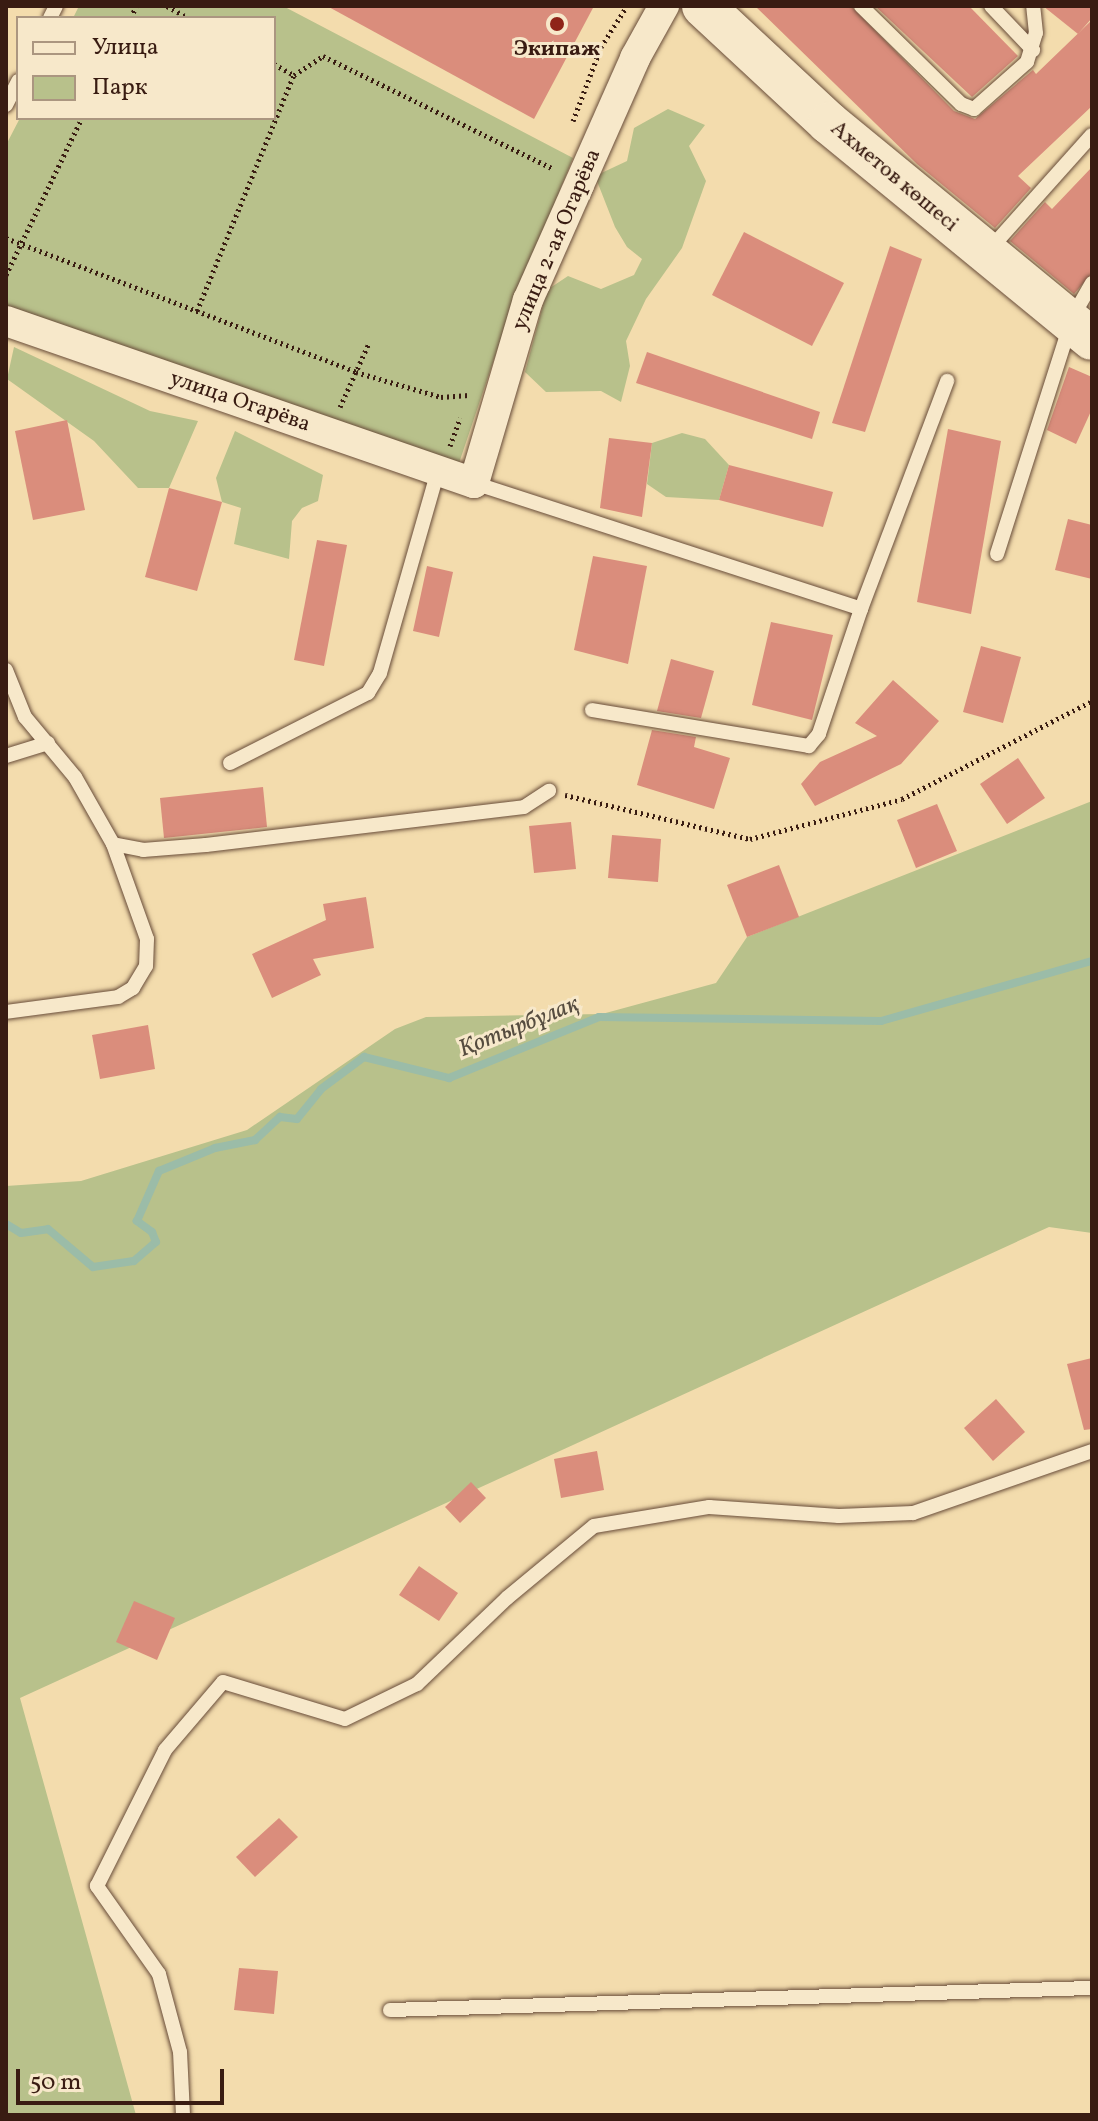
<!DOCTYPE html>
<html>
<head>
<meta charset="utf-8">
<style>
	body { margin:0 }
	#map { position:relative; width:1098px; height:2121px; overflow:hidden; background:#f3dcad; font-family:Vollkorn,serif }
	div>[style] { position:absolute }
	.green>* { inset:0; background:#b8c18b }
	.stream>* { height:8px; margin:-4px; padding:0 4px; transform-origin:4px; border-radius:4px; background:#9bbca8 }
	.building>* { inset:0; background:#da8d7c }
	.path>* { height:5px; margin-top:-2.5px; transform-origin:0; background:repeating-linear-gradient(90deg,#391c12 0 2px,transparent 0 6px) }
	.roads { filter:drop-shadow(0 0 2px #684c39) drop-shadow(0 0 2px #684c39) }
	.service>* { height:14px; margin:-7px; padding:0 7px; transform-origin:7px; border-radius:7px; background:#f7e8ca }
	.minor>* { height:30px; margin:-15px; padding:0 15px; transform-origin:15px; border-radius:15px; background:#f7e8ca }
	.secondary>* { height:42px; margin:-21px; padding:0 21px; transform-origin:21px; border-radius:21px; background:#f7e8ca }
	.dots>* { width:22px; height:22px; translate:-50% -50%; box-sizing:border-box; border:4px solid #f7e8ca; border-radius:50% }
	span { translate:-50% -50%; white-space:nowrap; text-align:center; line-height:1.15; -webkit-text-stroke:6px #f7e8ca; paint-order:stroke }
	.poi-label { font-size:22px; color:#391c12; font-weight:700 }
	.street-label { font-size:22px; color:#391c12 }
	.water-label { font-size:24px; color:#564c3f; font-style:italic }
	.frame { position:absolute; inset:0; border:8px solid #391c12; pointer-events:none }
	.legend { position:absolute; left:16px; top:16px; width:260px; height:104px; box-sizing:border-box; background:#f7e8ca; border:2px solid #ab9680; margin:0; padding:10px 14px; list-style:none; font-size:24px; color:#391c12 }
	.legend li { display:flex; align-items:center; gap:16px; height:40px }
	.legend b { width:40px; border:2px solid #ab9680 }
	.scale { position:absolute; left:16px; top:2069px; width:208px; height:36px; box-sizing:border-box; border:4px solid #391c12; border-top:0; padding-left:10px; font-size:24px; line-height:28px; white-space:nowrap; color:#391c12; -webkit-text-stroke:6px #f7e8ca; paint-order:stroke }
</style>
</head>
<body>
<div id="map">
	<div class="green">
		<i style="clip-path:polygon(79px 6px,283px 6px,573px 158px,507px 321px,458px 466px,6px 305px,6px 145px,20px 118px,274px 118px,274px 18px,73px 18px)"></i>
		<i style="clip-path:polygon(668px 109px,705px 125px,689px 146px,706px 181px,682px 248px,646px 299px,626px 341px,630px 366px,621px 402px,601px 391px,546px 392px,525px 372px,547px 290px,568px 276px,601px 289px,634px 275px,642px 259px,627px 247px,615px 227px,595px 176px,627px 161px,634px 128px)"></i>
		<i style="clip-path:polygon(14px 347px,150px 411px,198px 421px,169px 488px,138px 488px,94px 441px,7px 379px)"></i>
		<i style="clip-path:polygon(235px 431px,323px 475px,318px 501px,302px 508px,292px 521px,289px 559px,234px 544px,241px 508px,222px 502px,216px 478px)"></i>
		<i style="clip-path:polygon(682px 433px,705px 439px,729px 465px,719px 500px,666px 497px,647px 484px,652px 443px)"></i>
		<i style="clip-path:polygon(1092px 801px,1092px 1233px,1049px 1227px,20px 1698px,136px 2115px,6px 2115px,6px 1186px,81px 1181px,247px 1130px,395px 1029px,426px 1017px,602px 1014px,716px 983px,747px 937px)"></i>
	</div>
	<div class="stream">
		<i style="left:6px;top:1224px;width:17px;rotate:31deg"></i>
		<i style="left:21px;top:1233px;width:27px;rotate:-8deg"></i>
		<i style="left:48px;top:1229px;width:59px;rotate:40.2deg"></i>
		<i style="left:93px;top:1267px;width:41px;rotate:-8.3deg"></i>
		<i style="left:134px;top:1261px;width:29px;rotate:-41deg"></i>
		<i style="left:156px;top:1242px;width:11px;rotate:-112deg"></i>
		<i style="left:152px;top:1232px;width:19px;rotate:-144deg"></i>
		<i style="left:137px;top:1221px;width:55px;rotate:-66.3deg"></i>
		<i style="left:159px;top:1171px;width:61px;rotate:-22.3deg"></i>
		<i style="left:215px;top:1148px;width:41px;rotate:-11.3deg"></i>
		<i style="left:255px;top:1140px;width:34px;rotate:-43deg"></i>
		<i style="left:280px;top:1117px;width:17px;rotate:7deg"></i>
		<i style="left:297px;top:1119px;width:38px;rotate:-51deg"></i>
		<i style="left:321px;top:1089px;width:54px;rotate:-36.7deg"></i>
		<i style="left:364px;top:1057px;width:88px;rotate:13.9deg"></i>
		<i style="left:449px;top:1078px;width:162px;rotate:-22.1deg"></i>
		<i style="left:599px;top:1017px;width:282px;rotate:0.8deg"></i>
		<i style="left:881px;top:1021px;width:219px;rotate:-15.9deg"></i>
	</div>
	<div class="building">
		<i style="clip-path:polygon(327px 6px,594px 6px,534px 119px)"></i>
		<i style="clip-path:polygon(755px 6px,851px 6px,954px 111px,975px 119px,1033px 70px,1036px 74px,1092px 20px,1092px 106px,1018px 176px,1031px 188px,995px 228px,917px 164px)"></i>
		<i style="clip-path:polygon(875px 6px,969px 6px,1018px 56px,972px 97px)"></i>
		<i style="clip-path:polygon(1043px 6px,1092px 6px,1092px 18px,1078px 34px)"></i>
		<i style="clip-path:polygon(1092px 167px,1092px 273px,1074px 294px,1010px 241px,1045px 202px,1052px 209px)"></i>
		<i style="clip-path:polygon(744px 232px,844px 283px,812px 346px,712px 295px)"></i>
		<i style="clip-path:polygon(890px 246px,922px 259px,865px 432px,832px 423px)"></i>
		<i style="clip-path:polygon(647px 352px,820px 412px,812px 439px,636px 383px)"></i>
		<i style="clip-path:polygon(1069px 367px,1092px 377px,1092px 409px,1076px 444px,1047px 430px)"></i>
		<i style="clip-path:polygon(67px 420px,85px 510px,33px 520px,15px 431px)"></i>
		<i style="clip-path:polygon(948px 429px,1001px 441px,971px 614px,917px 602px)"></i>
		<i style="clip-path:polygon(609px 438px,652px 443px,642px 517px,600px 508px)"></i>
		<i style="clip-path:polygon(729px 465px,833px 492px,823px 527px,719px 500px)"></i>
		<i style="clip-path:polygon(169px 488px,222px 502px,197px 591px,145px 577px)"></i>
		<i style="clip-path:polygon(1068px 519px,1092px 525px,1092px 579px,1055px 570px)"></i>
		<i style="clip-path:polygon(317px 540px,347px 545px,324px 666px,294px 660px)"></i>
		<i style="clip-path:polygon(593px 556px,647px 566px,628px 664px,574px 650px)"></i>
		<i style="clip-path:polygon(427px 566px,453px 572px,439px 637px,413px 631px)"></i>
		<i style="clip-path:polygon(771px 622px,833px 635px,812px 720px,752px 705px)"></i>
		<i style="clip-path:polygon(981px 646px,1021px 657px,1003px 723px,963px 712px)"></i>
		<i style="clip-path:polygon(671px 659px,714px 671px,701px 718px,657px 711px)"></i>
		<i style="clip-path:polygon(893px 680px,939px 721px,901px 764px,815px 806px,801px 784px,820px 762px,877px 736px,855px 723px)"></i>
		<i style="clip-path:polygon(652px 730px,696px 737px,694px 747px,730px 758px,714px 809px,637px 785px)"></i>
		<i style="clip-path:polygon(1018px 758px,1045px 798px,1007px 824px,980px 784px)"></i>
		<i style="clip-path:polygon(263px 787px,267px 827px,164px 838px,160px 798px)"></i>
		<i style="clip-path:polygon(937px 804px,957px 851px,916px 868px,897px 820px)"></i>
		<i style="clip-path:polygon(571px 822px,576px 869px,534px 873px,529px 826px)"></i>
		<i style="clip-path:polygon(612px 835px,661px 839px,658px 882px,608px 878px)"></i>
		<i style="clip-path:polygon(779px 865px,799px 917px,747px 937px,727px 885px)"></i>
		<i style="clip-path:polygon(366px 897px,374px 948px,313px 959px,321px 975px,272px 998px,252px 954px,326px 920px,323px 904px)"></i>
		<i style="clip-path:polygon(148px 1025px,155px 1069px,100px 1079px,92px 1035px)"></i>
		<i style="clip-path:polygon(1092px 1358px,1092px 1429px,1084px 1430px,1067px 1364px)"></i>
		<i style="clip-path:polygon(996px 1399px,1025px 1432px,993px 1461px,964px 1428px)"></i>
		<i style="clip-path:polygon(597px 1451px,604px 1490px,561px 1498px,554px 1459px)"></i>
		<i style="clip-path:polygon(471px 1482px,486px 1498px,460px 1523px,445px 1507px)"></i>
		<i style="clip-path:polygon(419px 1566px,458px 1593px,439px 1621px,399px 1595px)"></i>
		<i style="clip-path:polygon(134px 1601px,175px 1618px,157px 1660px,116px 1642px)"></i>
		<i style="clip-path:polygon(279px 1818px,298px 1837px,255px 1877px,236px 1857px)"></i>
		<i style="clip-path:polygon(239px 1968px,278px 1971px,274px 2014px,234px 2010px)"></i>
	</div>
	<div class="path">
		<i style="left:167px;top:6px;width:25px;rotate:29deg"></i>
		<i style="left:131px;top:18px;width:13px;rotate:-67deg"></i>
		<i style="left:274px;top:64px;width:23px;rotate:29deg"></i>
		<i style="left:573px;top:121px;width:79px;rotate:-69.3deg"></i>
		<i style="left:601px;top:47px;width:49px;rotate:-57.6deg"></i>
		<i style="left:6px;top:238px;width:375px;rotate:20.9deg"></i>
		<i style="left:356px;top:372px;width:89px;rotate:16.4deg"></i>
		<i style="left:441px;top:397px;width:28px;rotate:-4deg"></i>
		<i style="left:6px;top:275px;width:174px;rotate:-64.2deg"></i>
		<i style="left:197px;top:311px;width:255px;rotate:-67.7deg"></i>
		<i style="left:294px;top:75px;width:35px;rotate:-33deg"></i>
		<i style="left:323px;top:56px;width:257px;rotate:26.1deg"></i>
		<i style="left:340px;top:407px;width:70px;rotate:-65.6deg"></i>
		<i style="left:450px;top:446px;width:30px;rotate:-70deg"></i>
		<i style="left:565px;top:795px;width:190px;rotate:13.4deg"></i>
		<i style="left:750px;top:839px;width:157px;rotate:-14.7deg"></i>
		<i style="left:902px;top:799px;width:214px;rotate:-27.3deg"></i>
	</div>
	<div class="roads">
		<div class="service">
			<i style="left:861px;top:6px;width:140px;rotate:44.4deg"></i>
			<i style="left:961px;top:104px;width:14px;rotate:21deg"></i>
			<i style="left:974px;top:109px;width:71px;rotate:-41.6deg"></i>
			<i style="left:1027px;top:62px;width:30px;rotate:-73deg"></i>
			<i style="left:1036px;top:33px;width:27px;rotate:-96deg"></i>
			<i style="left:991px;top:6px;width:61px;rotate:46.3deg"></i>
			<i style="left:50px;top:18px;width:13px;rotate:-63deg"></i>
			<i style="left:6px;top:105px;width:27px;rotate:-63deg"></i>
			<i style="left:989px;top:250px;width:154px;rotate:-48.2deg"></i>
			<i style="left:474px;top:483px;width:407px;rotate:18deg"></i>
			<i style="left:861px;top:609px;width:132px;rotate:108.6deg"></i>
			<i style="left:819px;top:734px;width:16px;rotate:130deg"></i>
			<i style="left:809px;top:746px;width:220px;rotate:-170.6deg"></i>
			<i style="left:997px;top:554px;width:250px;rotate:-72.3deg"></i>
			<i style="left:1073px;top:316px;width:38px;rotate:-60deg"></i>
			<i style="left:861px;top:609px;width:244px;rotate:-69.3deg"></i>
			<i style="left:6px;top:670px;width:51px;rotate:68deg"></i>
			<i style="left:25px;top:717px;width:78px;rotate:50.2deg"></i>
			<i style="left:75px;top:777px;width:77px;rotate:60.4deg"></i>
			<i style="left:113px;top:844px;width:101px;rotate:70.3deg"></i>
			<i style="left:147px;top:939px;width:27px;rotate:92deg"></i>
			<i style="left:146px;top:966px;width:26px;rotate:121deg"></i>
			<i style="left:133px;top:988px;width:17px;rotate:149deg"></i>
			<i style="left:118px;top:997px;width:113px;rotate:172.4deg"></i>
			<i style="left:6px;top:756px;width:44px;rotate:-17.2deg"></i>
			<i style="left:230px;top:763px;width:155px;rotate:-26.9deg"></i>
			<i style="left:368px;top:693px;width:23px;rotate:-59deg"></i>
			<i style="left:380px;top:673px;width:210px;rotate:-74deg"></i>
			<i style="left:113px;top:844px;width:31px;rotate:11deg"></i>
			<i style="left:143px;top:850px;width:63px;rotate:-4.5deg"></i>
			<i style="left:206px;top:845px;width:320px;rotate:-6.8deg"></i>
			<i style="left:524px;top:807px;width:30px;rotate:-33deg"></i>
			<i style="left:390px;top:2010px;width:702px;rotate:-1.8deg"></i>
			<i style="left:183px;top:2115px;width:63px;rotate:-92.7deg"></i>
			<i style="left:180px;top:2052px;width:81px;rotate:-105.1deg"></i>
			<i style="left:159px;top:1974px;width:108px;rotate:-125.2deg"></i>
			<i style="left:97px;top:1886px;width:152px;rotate:-63.4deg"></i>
			<i style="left:165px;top:1750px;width:89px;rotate:-49.5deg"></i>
			<i style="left:223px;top:1682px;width:127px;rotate:16.9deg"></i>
			<i style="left:345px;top:1719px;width:80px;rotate:-25.9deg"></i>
			<i style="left:417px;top:1684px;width:124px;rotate:-43.7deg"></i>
			<i style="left:507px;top:1598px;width:113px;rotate:-39.6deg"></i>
			<i style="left:594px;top:1526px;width:117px;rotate:-9.4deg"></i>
			<i style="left:709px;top:1507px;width:130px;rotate:4deg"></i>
			<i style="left:839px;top:1516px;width:74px;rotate:-2.3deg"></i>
			<i style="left:913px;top:1513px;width:189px;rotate:-19.1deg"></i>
		</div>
		<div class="minor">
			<i style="left:6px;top:321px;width:495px;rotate:19.1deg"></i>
			<i style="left:474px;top:483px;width:191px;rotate:-73.6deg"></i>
			<i style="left:528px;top:300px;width:265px;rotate:-66.1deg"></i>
			<i style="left:635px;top:58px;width:60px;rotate:-60.9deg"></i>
		</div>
		<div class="secondary">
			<i style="left:703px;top:6px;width:172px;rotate:42.9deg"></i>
			<i style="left:829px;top:123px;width:340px;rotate:39.4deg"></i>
		</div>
	</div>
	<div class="dots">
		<i style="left:557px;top:24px;background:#8f2418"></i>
	</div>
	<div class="poi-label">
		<span style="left:557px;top:50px">Экипаж</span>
	</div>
	<div class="street-label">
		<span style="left:894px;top:177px;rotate:40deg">Ахметов көшесі</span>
		<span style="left:557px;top:240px;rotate:-67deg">улица 2-ая Огарёва</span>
		<span style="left:240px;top:402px;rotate:19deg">улица Огарёва</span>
	</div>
	<div class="water-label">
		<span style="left:519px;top:1028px;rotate:-22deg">Қотырбұлақ</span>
	</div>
	<div class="frame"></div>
	<ul class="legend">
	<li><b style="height:10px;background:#f7e8ca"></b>Улица</li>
	<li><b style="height:22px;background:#b8c18b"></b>Парк</li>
	</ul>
	<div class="scale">50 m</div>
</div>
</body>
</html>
